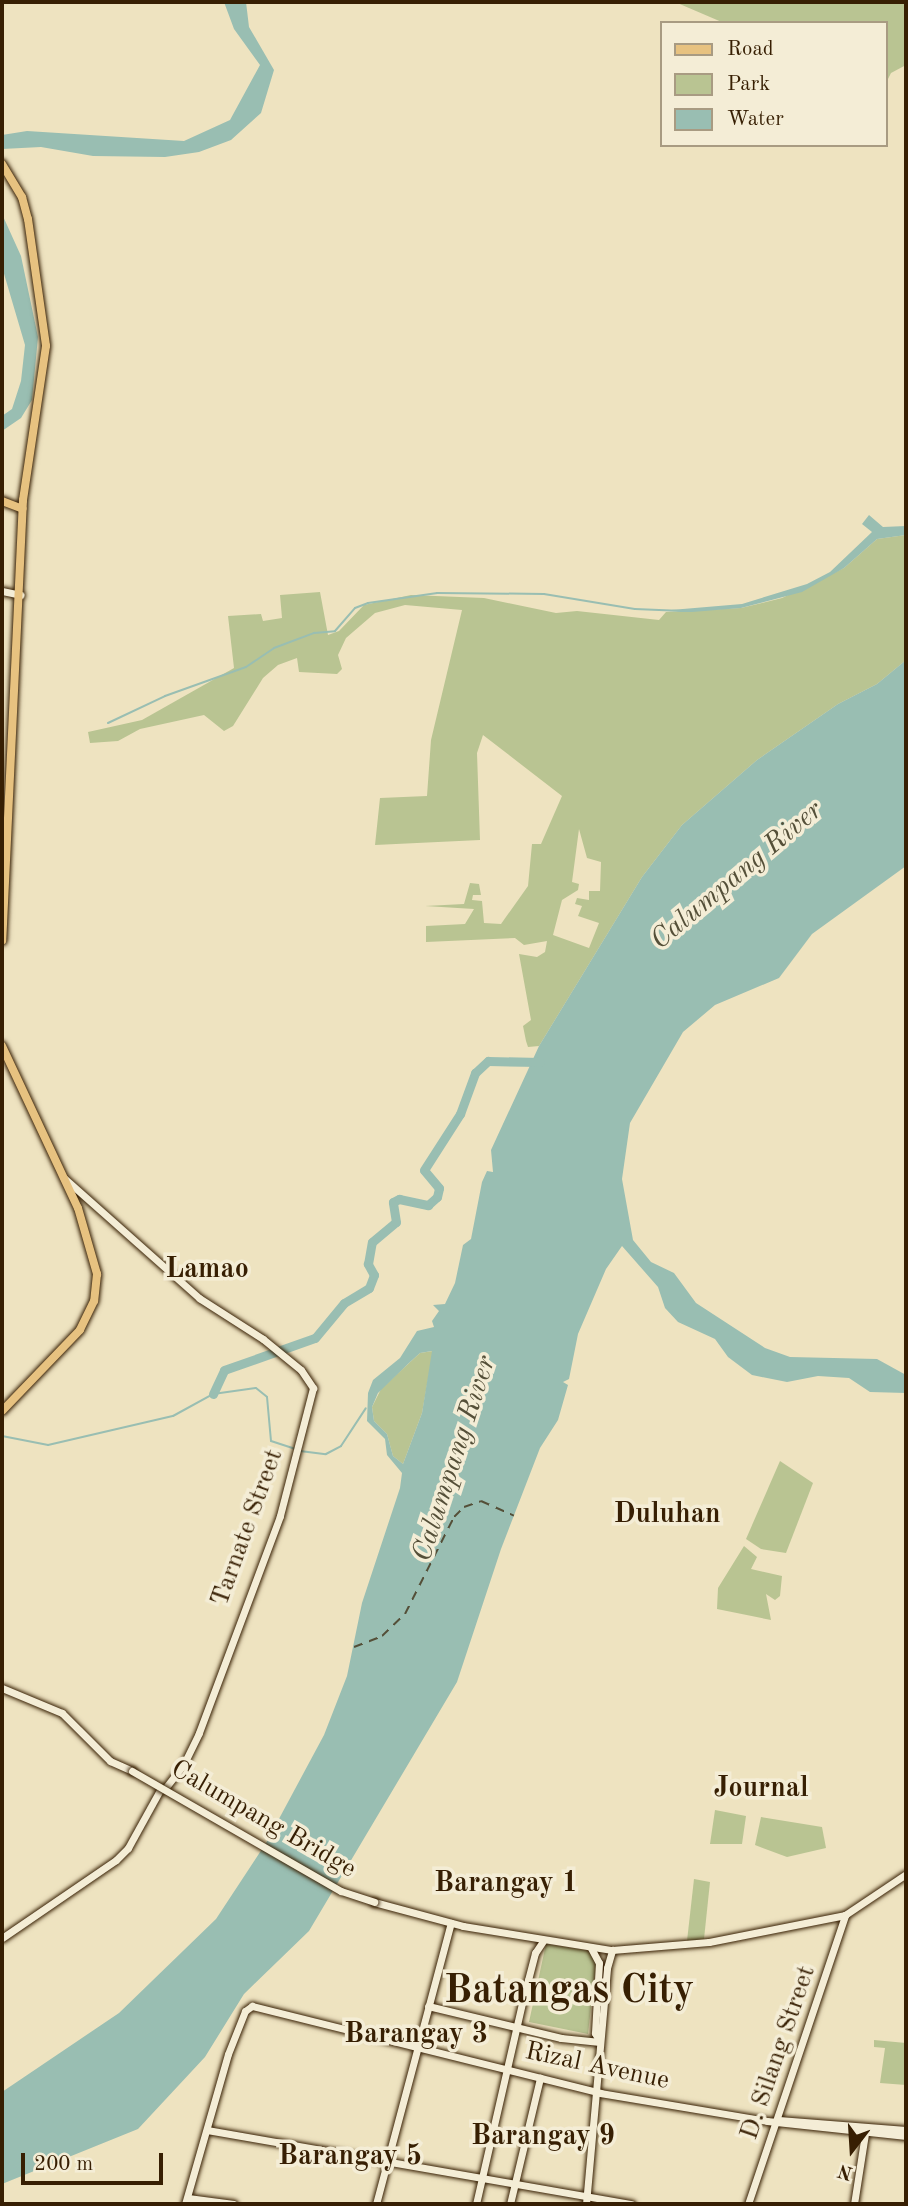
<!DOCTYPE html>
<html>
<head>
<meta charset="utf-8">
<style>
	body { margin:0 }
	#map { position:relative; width:908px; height:2206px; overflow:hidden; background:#eee3c0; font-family:"Old Standard TT",serif }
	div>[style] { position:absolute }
	.green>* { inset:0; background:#b9c492 }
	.water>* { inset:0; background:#99beb2 }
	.stream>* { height:2px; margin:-1px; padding:0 1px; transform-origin:1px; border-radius:1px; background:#99beb2 }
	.river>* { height:9px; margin:-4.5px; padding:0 4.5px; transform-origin:4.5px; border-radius:4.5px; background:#99beb2 }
	.ferry>* { height:2px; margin-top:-1px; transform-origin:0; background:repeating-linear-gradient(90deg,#544f38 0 9px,transparent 0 16px) }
	.roads { filter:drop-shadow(0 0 2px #371f03) drop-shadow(0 0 2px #371f03) }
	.secondary>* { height:7px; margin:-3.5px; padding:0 3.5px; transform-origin:3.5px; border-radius:3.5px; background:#f4edd6 }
	.primary>* { height:8px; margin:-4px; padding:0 4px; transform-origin:4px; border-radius:4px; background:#e7c280 }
	.bridges { filter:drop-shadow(0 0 2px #371f03) drop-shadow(0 0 2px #371f03) }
	.secondary-bridge>* { height:7px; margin:-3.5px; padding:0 3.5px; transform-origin:3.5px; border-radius:3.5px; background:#f4edd6 }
	span { translate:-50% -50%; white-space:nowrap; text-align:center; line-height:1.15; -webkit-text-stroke:7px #f4edd6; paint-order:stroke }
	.street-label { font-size:26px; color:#371f03 }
	.water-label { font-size:28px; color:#544f38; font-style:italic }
	.neighbourhood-label { font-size:28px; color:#371f03; font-weight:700 }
	.town-label { font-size:40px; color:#371f03; font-weight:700 }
	.frame { position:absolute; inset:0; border:4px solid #371f03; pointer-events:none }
	.legend { position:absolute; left:660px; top:21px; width:228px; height:126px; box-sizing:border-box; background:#f4edd6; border:2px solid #a89b82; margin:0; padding:9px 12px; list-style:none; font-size:21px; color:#371f03 }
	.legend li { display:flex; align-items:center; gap:14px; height:35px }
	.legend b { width:35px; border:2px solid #a89b82 }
	.north { position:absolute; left:817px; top:2115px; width:70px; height:70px; -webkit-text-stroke:5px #f4edd6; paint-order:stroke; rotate:197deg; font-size:19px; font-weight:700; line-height:28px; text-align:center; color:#371f03 }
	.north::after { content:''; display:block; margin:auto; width:24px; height:32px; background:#371f03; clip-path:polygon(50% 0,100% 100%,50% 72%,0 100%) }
	.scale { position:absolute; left:21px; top:2153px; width:142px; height:32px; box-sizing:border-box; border:4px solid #371f03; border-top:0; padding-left:9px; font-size:21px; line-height:24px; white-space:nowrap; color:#371f03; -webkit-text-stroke:5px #f4edd6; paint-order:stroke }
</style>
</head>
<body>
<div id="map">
	<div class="green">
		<i style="clip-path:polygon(675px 2px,906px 2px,906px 65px,891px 73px,885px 85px,885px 23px,724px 23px)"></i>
		<i style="clip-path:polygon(evenodd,906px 535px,906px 660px,877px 684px,838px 704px,757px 760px,682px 825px,642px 877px,539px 1046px,528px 1047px,526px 1041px,523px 1026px,531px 1020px,519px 954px,537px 957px,545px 952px,547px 941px,524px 945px,515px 938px,426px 942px,426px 926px,465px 924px,474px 909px,425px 906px,464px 904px,470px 883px,479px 884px,481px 895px,473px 895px,472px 900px,482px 901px,484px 923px,501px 924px,528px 886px,532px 844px,541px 844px,562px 796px,483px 735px,477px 753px,480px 840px,375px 845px,380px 798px,427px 796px,431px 740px,462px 610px,405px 605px,375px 613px,346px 638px,338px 655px,342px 669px,337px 674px,299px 672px,297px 658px,278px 665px,263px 678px,233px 726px,224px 731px,204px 715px,140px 729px,118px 741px,90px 743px,88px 732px,142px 720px,234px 668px,228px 616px,261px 614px,263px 621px,282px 618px,280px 595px,320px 592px,328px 635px,339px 631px,364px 605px,411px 595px,484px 598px,556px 613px,577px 611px,659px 620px,666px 612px,741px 608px,782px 598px,844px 568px,877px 539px,906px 535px,579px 829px,587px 858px,601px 862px,600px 891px,589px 891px,589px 900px,577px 898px,575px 904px,582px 906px,578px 916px,599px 923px,589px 948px,553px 935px,562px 900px,578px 890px,579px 884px,572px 882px,579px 829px)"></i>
		<i style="clip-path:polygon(433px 1351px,422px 1413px,403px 1464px,393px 1456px,387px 1434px,374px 1421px,372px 1407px,381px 1389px,420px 1353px)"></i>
		<i style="clip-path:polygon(780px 1461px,813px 1483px,786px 1553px,761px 1549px,746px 1539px)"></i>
		<i style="clip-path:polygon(744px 1546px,757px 1557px,751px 1569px,782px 1576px,780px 1596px,775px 1600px,766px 1594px,771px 1620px,717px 1609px,718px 1588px)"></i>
		<i style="clip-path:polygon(715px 1810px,746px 1816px,742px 1844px,710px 1844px)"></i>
		<i style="clip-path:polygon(761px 1817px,822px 1827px,826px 1848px,787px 1857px,755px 1845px)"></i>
		<i style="clip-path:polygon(694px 1879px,710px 1882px,704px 1939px,687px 1941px)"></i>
		<i style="clip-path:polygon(546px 1944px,590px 1951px,596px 1963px,588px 2034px,529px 2022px)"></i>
		<i style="clip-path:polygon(874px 2040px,906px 2043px,906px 2085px,880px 2083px,885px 2048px,874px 2047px)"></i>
	</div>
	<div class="water">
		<i style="clip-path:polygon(224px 2px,246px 2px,249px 27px,274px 70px,261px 113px,231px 140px,199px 152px,165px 157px,93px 156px,41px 147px,2px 149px,2px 135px,27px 131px,184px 141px,230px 120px,260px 65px,234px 29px)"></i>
		<i style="clip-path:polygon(2px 214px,21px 256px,38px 337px,32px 400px,21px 418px,2px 431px,2px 416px,12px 409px,21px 381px,25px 345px,2px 267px)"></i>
		<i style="clip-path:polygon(869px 515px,883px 527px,906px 526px,906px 535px,877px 539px,844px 568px,802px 592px,741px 608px,692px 612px,682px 612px,671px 610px,742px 604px,807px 584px,830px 572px,872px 532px,862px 524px)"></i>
		<i style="clip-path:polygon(evenodd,906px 660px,906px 866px,812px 934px,779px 978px,715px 1005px,683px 1032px,630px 1123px,622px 1179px,633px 1240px,651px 1262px,674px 1273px,696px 1303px,765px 1348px,790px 1357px,877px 1359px,906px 1375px,906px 1393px,870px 1392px,849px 1378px,818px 1376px,787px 1382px,752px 1375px,728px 1357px,715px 1339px,678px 1322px,665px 1308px,658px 1287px,622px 1246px,606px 1269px,578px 1334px,569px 1379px,563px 1382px,568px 1385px,558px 1420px,540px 1448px,501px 1549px,457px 1682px,309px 1931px,244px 1994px,205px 2057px,138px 2129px,2px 2184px,2px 2092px,119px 2013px,216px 1919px,266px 1843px,324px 1735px,347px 1676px,362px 1603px,400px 1488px,402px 1473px,387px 1455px,385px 1439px,367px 1421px,368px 1393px,373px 1380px,400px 1358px,417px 1331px,434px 1327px,432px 1321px,439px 1311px,433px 1305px,445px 1304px,455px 1283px,463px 1245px,471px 1239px,482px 1182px,487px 1171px,493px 1172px,491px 1150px,539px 1046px,642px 877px,682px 825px,757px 760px,838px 704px,877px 684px,906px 660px,432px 1351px,422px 1413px,403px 1464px,393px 1456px,387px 1434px,374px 1421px,372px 1407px,378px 1393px,409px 1363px,420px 1353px,432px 1351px)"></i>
	</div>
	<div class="stream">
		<i style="left:108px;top:723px;width:63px;rotate:-25.3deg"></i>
		<i style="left:165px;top:696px;width:86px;rotate:-19.7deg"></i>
		<i style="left:246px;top:667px;width:34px;rotate:-34deg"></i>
		<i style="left:274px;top:648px;width:43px;rotate:-20.6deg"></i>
		<i style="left:314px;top:633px;width:21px;rotate:-5deg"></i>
		<i style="left:335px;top:631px;width:30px;rotate:-49deg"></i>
		<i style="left:355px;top:608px;width:14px;rotate:-21deg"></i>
		<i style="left:368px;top:603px;width:70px;rotate:-8.2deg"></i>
		<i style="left:437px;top:593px;width:107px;rotate:0.5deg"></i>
		<i style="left:544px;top:594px;width:92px;rotate:9.4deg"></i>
		<i style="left:635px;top:609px;width:48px;rotate:2.4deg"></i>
		<i style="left:2px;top:1436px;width:47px;rotate:11.1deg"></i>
		<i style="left:48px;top:1445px;width:128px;rotate:-13.1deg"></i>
		<i style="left:173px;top:1416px;width:46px;rotate:-28.8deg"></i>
		<i style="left:213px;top:1394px;width:43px;rotate:-7.9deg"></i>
		<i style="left:256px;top:1388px;width:14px;rotate:39deg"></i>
		<i style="left:267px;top:1397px;width:44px;rotate:84.8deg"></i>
		<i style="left:271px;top:1441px;width:25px;rotate:18deg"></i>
		<i style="left:300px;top:1451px;width:26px;rotate:7deg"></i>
		<i style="left:326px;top:1454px;width:17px;rotate:-28deg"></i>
		<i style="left:341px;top:1446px;width:45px;rotate:-56.7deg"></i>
	</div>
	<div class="river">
		<i style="left:213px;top:1394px;width:26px;rotate:-65deg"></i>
		<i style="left:224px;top:1370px;width:96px;rotate:-19.4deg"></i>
		<i style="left:315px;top:1338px;width:45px;rotate:-50.4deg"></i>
		<i style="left:344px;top:1303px;width:29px;rotate:-31deg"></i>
		<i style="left:369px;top:1288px;width:14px;rotate:-69deg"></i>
		<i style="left:374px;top:1275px;width:13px;rotate:-119deg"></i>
		<i style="left:368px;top:1264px;width:22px;rotate:-80deg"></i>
		<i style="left:372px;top:1242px;width:31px;rotate:-40deg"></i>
		<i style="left:396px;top:1222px;width:20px;rotate:-99deg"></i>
		<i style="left:393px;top:1202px;width:7px;rotate:-27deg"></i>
		<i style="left:399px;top:1199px;width:30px;rotate:12deg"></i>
		<i style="left:428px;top:1205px;width:12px;rotate:-42deg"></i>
		<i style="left:437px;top:1197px;width:9px;rotate:-77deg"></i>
		<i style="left:439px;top:1188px;width:23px;rotate:-130deg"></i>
		<i style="left:424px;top:1170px;width:67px;rotate:-57.3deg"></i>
		<i style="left:460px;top:1114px;width:44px;rotate:-69.9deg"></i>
		<i style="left:475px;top:1073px;width:18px;rotate:-43deg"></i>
		<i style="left:488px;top:1061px;width:52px;rotate:1.1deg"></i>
	</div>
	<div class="ferry">
		<i style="left:354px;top:1647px;width:30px;rotate:-21deg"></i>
		<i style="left:382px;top:1636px;width:32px;rotate:-44deg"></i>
		<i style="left:405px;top:1614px;width:109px;rotate:-63.2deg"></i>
		<i style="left:454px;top:1517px;width:14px;rotate:-45deg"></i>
		<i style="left:464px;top:1507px;width:18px;rotate:-19deg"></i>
		<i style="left:481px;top:1501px;width:36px;rotate:24deg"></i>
	</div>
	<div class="roads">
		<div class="secondary">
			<i style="left:2px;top:591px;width:19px;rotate:12deg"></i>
			<i style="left:64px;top:1178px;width:181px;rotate:41.6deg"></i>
			<i style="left:199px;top:1298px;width:76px;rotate:32.6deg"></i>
			<i style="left:263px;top:1339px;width:49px;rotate:39.2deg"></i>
			<i style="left:301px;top:1370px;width:22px;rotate:56deg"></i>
			<i style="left:313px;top:1388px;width:132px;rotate:104.5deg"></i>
			<i style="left:280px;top:1516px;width:232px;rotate:110.5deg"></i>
			<i style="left:199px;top:1733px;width:34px;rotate:116deg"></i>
			<i style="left:184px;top:1764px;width:28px;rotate:128deg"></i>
			<i style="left:2px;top:1688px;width:65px;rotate:22.6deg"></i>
			<i style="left:62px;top:1713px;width:68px;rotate:45deg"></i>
			<i style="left:110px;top:1761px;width:24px;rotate:24deg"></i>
			<i style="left:374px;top:1902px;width:92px;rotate:15.1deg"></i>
			<i style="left:463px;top:1926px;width:151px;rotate:9.2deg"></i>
			<i style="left:612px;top:1950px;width:97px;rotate:-4.7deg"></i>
			<i style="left:709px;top:1942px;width:139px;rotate:-11.2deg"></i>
			<i style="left:845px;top:1915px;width:73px;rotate:-33.9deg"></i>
			<i style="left:2px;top:1938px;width:138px;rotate:-34.4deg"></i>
			<i style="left:116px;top:1860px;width:17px;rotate:-45deg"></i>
			<i style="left:128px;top:1848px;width:66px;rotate:-61.1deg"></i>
			<i style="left:591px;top:1948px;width:17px;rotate:62deg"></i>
			<i style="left:599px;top:1963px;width:70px;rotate:93.3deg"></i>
			<i style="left:595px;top:2033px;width:9px;rotate:63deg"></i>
			<i style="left:428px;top:2006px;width:137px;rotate:13.5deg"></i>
			<i style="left:561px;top:2038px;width:39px;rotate:6deg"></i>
			<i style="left:779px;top:2120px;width:127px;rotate:4.5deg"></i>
			<i style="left:207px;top:2130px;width:431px;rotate:9.9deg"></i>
			<i style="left:188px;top:2198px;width:46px;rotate:7.4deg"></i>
			<i style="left:185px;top:2204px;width:156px;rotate:-74deg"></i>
			<i style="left:228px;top:2054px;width:46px;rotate:-68.4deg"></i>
			<i style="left:245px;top:2011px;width:9px;rotate:-36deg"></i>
			<i style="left:252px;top:2006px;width:359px;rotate:14deg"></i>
			<i style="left:600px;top:2093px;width:169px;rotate:9.5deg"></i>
			<i style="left:767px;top:2121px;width:140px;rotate:6.2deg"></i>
			<i style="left:376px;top:2204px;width:291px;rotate:-75.1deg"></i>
			<i style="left:476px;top:2204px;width:206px;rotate:-77.1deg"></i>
			<i style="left:522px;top:2003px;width:52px;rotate:-75.4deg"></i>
			<i style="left:535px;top:1953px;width:14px;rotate:-56deg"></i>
			<i style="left:510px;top:2204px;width:130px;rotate:-76.6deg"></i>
			<i style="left:586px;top:2204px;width:237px;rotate:-84.9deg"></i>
			<i style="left:607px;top:1968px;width:19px;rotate:-74deg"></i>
			<i style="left:748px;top:2204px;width:305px;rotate:-71.4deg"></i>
			<i style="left:854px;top:2204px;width:78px;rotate:-81.1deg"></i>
		</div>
		<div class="primary">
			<i style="left:2px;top:164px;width:39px;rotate:59deg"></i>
			<i style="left:22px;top:197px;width:23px;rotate:75deg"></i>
			<i style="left:28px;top:219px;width:128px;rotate:81.9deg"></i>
			<i style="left:46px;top:346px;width:156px;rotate:98.5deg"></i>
			<i style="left:23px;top:500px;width:441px;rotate:92.7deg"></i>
			<i style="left:2px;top:501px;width:22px;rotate:21deg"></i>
			<i style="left:2px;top:1046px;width:179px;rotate:64.9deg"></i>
			<i style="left:78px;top:1208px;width:69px;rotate:73.9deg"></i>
			<i style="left:97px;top:1274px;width:27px;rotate:96deg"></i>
			<i style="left:94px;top:1301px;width:32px;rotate:116deg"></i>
			<i style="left:80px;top:1330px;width:112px;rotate:133.9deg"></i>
		</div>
	</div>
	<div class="bridges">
		<div class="secondary-bridge">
			<i style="left:132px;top:1771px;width:241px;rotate:29.9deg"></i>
			<i style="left:341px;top:1891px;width:35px;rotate:18deg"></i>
		</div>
	</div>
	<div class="street-label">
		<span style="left:248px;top:1528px;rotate:-70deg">Tarnate Street</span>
		<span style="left:263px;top:1820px;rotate:30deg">Calumpang Bridge</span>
		<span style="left:779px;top:2053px;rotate:-71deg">D. Silang Street</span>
		<span style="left:597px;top:2067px;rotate:12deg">Rizal Avenue</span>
	</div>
	<div class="water-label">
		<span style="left:737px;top:876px;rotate:-40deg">Calumpang River</span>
		<span style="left:455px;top:1459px;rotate:-72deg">Calumpang River</span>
	</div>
	<div class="neighbourhood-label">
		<span style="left:207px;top:1270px">Lamao</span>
		<span style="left:667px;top:1515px">Duluhan</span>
		<span style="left:761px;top:1789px">Journal</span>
		<span style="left:506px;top:1884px">Barangay 1</span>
		<span style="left:416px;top:2035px">Barangay 3</span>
		<span style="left:543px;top:2137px">Barangay 9</span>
		<span style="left:350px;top:2157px">Barangay 5</span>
	</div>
	<div class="town-label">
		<span style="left:569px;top:1992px">Batangas City</span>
	</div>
	<div class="frame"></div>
	<ul class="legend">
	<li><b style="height:9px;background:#e7c280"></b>Road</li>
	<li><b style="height:19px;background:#b9c492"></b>Park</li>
	<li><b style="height:19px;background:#99beb2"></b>Water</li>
	</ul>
	<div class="north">N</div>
	<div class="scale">200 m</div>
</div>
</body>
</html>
